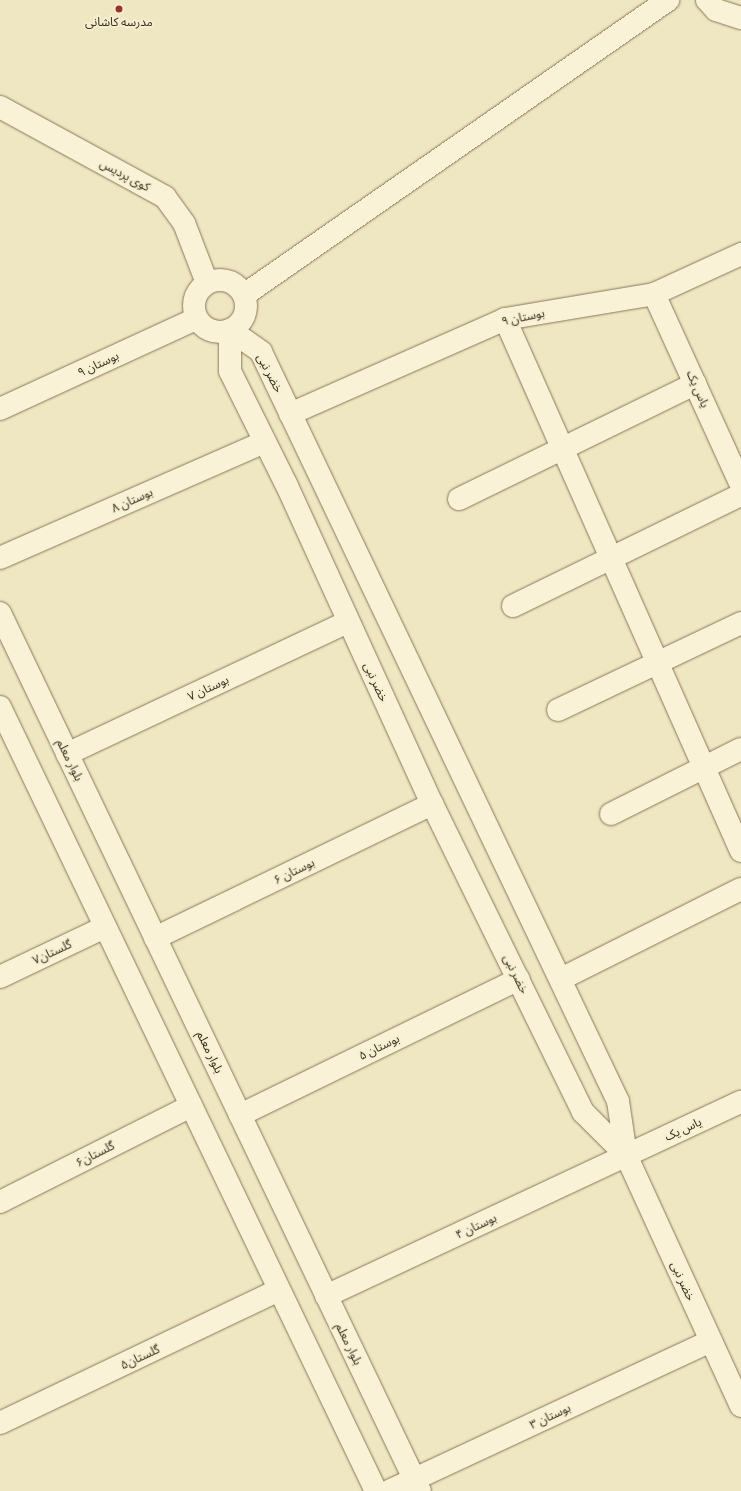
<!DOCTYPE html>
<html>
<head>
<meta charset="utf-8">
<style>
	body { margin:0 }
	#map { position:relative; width:741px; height:1491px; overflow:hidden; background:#efe6c2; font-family:Literata,"Noto Sans Arabic",serif }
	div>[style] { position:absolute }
	.roads { filter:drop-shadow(0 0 1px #897759) drop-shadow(0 0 1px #897759) }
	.minor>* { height:22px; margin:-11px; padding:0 11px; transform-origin:11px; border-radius:11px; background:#f9f2d6 }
	.minor>.ring { margin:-11px; padding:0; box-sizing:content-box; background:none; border:22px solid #f9f2d6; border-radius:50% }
	.dots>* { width:11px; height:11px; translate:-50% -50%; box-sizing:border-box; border:2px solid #f6efd2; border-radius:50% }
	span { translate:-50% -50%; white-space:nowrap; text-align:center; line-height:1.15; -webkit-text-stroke:3.5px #f6efd2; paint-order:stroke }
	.poi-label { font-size:12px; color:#382d1d }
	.street-label { font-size:12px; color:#382d1d }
</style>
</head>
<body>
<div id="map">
	<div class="roads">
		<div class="minor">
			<i style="left:707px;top:0;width:13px;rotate:48deg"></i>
			<i style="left:716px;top:10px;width:26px;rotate:18deg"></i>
			<i style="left:0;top:107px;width:188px;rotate:28.6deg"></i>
			<i style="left:165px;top:197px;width:32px;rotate:54deg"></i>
			<i style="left:184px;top:223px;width:64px;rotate:69deg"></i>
			<i class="ring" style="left:194px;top:280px;width:30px;height:30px"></i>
			<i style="left:654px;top:294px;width:210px;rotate:65.5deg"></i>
			<i style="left:244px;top:295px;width:517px;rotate:-34.83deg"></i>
			<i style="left:505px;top:319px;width:582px;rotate:66.08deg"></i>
			<i style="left:230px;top:330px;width:38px;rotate:35deg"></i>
			<i style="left:261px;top:352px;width:830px;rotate:64.52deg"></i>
			<i style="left:618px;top:1101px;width:55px;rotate:81.6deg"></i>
			<i style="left:626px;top:1155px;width:61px;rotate:-135deg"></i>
			<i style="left:583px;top:1112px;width:343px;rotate:-116.1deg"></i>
			<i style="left:432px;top:804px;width:352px;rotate:-114.5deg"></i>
			<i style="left:286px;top:484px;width:126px;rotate:-116.4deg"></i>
			<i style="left:230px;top:371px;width:41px;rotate:-90deg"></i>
			<i style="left:0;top:409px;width:216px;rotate:-24.7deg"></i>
			<i style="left:290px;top:414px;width:235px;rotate:-23.8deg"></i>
			<i style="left:505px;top:319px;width:151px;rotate:-9.5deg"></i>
			<i style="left:654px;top:294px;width:96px;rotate:-24.7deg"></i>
			<i style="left:459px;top:499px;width:263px;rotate:-26deg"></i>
			<i style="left:0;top:558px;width:288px;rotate:-23.7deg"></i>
			<i style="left:513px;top:606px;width:254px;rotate:-26deg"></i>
			<i style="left:0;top:613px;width:973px;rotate:64.44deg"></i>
			<i style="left:0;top:707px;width:870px;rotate:64.38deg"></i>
			<i style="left:558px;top:710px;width:203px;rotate:-25.4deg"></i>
			<i style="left:67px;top:754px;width:310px;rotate:-25.2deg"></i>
			<i style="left:611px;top:814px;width:145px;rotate:-26.6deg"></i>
			<i style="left:155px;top:938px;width:308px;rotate:-25.8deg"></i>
			<i style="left:0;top:977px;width:116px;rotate:-25.5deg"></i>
			<i style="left:561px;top:979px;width:201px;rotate:-26.6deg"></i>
			<i style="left:240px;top:1115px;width:310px;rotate:-26deg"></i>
			<i style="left:626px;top:1155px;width:276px;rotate:65.4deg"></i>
			<i style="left:0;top:1202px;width:214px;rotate:-26.7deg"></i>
			<i style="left:326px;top:1296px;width:458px;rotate:-25.1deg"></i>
			<i style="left:0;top:1423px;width:309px;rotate:-25.5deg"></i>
			<i style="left:389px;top:1491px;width:355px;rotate:-25deg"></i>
		</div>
	</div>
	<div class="dots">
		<i style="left:119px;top:9px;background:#993228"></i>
	</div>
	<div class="poi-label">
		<span style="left:119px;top:22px">مدرسه کاشانی</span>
	</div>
	<div class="street-label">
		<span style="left:125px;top:175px;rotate:28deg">کوی پردیس</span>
		<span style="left:523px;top:317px;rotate:-12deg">بوستان ۹</span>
		<span style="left:98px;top:364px;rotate:-25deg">بوستان ۹</span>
		<span style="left:270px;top:373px;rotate:62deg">خضر نبی</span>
		<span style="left:698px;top:389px;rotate:66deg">یاس یک</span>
		<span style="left:132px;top:500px;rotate:-24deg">بوستان ۸</span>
		<span style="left:376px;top:682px;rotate:65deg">خضر نبی</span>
		<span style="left:208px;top:688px;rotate:-25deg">بوستان ۷</span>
		<span style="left:70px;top:760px;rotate:64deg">بلوار معلم</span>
		<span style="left:294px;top:871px;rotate:-26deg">بوستان ۶</span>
		<span style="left:52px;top:952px;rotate:-25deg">گلستان۷</span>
		<span style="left:516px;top:974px;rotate:64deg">خضر نبی</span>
		<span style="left:379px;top:1047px;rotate:-26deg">بوستان ۵</span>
		<span style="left:210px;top:1052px;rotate:64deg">بلوار معلم</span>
		<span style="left:683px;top:1129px;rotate:-25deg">یاس یک</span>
		<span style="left:95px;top:1154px;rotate:-27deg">گلستان۶</span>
		<span style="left:476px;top:1226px;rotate:-25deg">بوستان ۴</span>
		<span style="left:683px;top:1281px;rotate:65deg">خضر نبی</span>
		<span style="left:349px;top:1344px;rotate:64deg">بلوار معلم</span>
		<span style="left:140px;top:1357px;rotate:-25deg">گلستان۵</span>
		<span style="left:550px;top:1416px;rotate:-25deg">بوستان ۳</span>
	</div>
</div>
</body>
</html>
